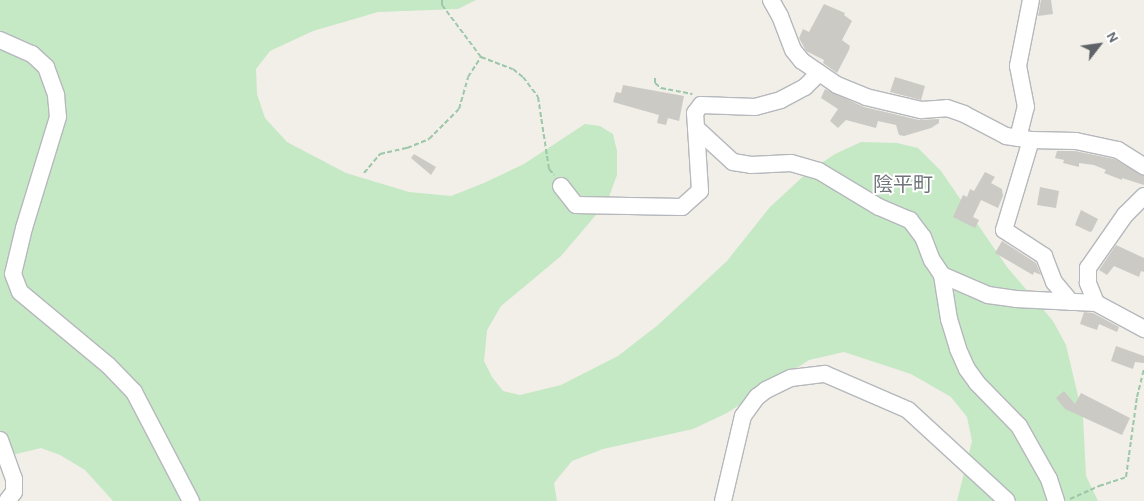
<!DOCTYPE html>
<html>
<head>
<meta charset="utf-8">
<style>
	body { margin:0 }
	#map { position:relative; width:1144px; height:501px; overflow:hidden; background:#f1efe8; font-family:Karla,"Noto Sans JP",sans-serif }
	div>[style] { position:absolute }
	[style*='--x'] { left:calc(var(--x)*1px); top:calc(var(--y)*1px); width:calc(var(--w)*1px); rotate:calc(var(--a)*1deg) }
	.green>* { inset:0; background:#c5e8c5 }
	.building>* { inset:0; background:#cccac5 }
	.path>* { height:2px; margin-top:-1px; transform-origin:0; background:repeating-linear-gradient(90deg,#9cc7a9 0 5px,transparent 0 7.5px) }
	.roads { filter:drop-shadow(1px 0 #b5b8bc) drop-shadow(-1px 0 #b5b8bc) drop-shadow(0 1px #b5b8bc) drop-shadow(0 -1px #b5b8bc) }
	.minor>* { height:16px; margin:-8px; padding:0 8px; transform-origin:8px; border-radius:8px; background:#fff }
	span { translate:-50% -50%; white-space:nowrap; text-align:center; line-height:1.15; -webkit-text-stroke:4px #fff; paint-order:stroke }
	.quarter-label { font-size:20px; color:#70757a }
	.north { position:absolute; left:1074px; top:20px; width:50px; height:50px; -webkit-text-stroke:4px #fff; paint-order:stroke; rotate:60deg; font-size:14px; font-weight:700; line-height:20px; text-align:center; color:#5f6368 }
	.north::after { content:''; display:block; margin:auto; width:18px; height:22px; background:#5f6368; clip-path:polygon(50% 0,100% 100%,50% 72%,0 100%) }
</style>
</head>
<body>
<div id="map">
	<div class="green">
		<i style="clip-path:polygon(0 0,476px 0,458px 9px,378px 12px,313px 31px,270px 51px,256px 69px,257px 94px,265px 118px,287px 142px,346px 173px,409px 192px,451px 196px,484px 183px,524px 164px,585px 124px,600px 126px,613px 134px,617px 151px,617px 175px,607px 202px,561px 256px,501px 306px,487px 330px,484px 361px,492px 377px,503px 391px,520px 395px,561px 385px,618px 356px,658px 325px,727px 261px,770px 207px,808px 172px,835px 154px,861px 142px,897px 143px,918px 148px,941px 171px,1007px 267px,1053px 321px,1066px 345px,1083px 417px,1086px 476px,1098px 501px,957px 501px,972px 441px,967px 417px,951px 397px,911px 374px,844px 352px,809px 360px,727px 413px,693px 429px,603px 449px,572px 461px,554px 483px,557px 501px,113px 501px,85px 470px,60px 455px,41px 448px,12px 455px,0 463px)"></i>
	</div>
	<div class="building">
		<i style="clip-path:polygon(1041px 0,1051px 0,1053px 14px,1038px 16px)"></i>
		<i style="clip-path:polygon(824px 4px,845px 13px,844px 15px,852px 21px,842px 40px,850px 46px,849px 50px,837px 73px,823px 63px,824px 60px,806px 51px,799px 38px,803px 29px,809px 32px)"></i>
		<i style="clip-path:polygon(895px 77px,925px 86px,921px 100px,890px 92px)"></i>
		<i style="clip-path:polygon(623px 85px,684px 96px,679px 121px,668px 118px,666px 125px,657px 123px,659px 115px,613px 102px,616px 92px,621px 93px)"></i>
		<i style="clip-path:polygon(825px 89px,864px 107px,919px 120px,939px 119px,939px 123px,931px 128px,904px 136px,899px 135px,896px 125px,878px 121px,876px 128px,846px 120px,838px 128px,830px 121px,838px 109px,821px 98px)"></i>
		<i style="clip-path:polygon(1057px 151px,1075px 151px,1114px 159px,1144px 176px,1144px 185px,1122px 178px,1122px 180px,1104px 173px,1106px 170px,1094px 165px,1079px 163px,1079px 167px,1063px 163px,1064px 160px,1055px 158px)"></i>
		<i style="clip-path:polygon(414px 154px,436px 167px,431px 175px,411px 158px)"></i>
		<i style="clip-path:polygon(985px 172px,995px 177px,991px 183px,1002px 189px,1003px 196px,998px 208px,981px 200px,973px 217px,979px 220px,975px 228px,953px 217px,963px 195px,967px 197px,970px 189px,974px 191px)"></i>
		<i style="clip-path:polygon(1040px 187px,1059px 191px,1056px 208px,1037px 205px)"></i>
		<i style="clip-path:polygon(1081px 210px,1098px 219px,1092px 231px,1090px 232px,1075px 225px)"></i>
		<i style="clip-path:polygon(1002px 241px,1036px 263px,1041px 275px,1034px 272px,1033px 275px,995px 253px)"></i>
		<i style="clip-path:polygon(1116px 245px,1144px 258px,1144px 272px,1141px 271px,1139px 277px,1114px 266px,1107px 275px,1099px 270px)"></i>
		<i style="clip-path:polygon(1084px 312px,1093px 313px,1119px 327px,1117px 332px,1099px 324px,1097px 330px,1080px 324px)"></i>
		<i style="clip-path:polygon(1116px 346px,1144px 356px,1144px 363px,1135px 362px,1133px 369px,1111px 361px)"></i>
		<i style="clip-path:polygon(1064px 391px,1075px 404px,1081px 393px,1130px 418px,1122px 435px,1065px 409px,1056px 398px)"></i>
	</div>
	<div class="path">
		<i style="--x:442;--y:0;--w:5;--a:90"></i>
		<i style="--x:442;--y:5;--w:65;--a:53.1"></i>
		<i style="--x:481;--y:57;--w:34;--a:21"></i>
		<i style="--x:513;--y:69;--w:13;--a:39"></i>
		<i style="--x:523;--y:77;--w:25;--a:53"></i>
		<i style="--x:538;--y:97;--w:73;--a:81.3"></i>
		<i style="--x:549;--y:169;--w:8;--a:50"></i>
		<i style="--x:655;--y:78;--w:5;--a:90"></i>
		<i style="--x:655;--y:83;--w:8;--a:40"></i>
		<i style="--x:661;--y:88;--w:32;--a:11"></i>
		<i style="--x:364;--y:173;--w:25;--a:-50"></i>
		<i style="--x:380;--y:154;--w:28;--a:-13"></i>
		<i style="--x:407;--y:148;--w:24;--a:-22"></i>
		<i style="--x:429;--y:139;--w:42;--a:-45"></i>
		<i style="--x:459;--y:109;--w:33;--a:-74"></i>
		<i style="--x:468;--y:77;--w:24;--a:-57"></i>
		<i style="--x:1070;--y:499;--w:32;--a:-24"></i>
		<i style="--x:1099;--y:486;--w:28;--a:-18"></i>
		<i style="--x:1126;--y:477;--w:81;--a:-82.2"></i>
		<i style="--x:1137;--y:397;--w:29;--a:-76"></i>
	</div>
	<div class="roads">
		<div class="minor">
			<i style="--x:771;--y:0;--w:18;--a:61"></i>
			<i style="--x:780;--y:16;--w:36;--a:69"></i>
			<i style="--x:793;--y:50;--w:14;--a:51"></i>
			<i style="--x:802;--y:61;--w:42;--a:34.4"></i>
			<i style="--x:837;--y:85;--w:31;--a:22"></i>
			<i style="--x:866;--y:97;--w:57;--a:13.3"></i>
			<i style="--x:921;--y:110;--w:26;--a:-4"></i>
			<i style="--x:947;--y:108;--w:18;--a:19"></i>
			<i style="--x:964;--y:114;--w:47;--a:27.6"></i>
			<i style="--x:1006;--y:136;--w:25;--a:9"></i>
			<i style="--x:1031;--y:140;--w:45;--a:1.3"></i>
			<i style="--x:1076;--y:141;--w:43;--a:12.1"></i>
			<i style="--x:1118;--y:150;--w:31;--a:32"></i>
			<i style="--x:0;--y:40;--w:35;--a:24"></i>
			<i style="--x:32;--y:54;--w:19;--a:43"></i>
			<i style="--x:46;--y:67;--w:30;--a:70"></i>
			<i style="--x:56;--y:95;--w:22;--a:85"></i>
			<i style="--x:58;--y:117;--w:116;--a:107"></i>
			<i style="--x:24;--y:228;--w:47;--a:103.4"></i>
			<i style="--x:13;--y:274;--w:19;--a:69"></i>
			<i style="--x:20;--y:292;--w:114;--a:39.7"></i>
			<i style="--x:108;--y:365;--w:37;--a:46"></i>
			<i style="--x:134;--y:392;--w:123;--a:62.4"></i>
			<i style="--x:819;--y:73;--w:20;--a:135"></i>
			<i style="--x:805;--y:87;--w:27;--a:152"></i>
			<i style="--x:781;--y:100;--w:27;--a:165"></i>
			<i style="--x:755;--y:107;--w:54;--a:-177.9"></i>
			<i style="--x:701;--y:105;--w:10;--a:127"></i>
			<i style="--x:695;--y:113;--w:15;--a:86"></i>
			<i style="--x:696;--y:128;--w:50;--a:42.6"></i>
			<i style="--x:733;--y:162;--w:18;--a:9"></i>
			<i style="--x:751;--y:165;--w:40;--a:-2.9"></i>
			<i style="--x:791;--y:163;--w:29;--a:16"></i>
			<i style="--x:819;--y:171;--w:70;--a:31"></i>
			<i style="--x:879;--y:207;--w:34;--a:23"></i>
			<i style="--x:910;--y:220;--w:21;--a:53"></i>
			<i style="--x:923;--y:237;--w:25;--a:69"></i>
			<i style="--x:932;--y:260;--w:18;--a:56"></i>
			<i style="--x:942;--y:275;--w:45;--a:81"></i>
			<i style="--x:949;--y:319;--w:31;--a:73"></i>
			<i style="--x:958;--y:349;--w:22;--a:66"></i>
			<i style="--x:967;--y:369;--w:17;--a:54"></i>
			<i style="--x:977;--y:383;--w:60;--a:45.7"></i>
			<i style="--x:1019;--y:426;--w:61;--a:60.5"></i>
			<i style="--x:1049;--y:479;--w:23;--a:72"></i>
			<i style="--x:1018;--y:138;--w:32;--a:-76"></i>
			<i style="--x:1026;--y:107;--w:42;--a:-101"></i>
			<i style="--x:1018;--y:66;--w:67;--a:-78.9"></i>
			<i style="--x:1031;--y:140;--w:94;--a:106.7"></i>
			<i style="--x:1004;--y:230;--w:48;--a:33"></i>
			<i style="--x:1044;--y:256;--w:28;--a:69"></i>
			<i style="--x:1054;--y:282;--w:26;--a:50"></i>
			<i style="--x:561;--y:186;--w:24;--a:52"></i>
			<i style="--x:576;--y:205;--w:106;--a:1.1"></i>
			<i style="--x:682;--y:207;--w:24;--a:-42"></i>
			<i style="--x:700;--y:191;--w:63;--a:-93.6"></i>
			<i style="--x:942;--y:275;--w:50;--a:23.5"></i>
			<i style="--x:988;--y:295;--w:28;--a:8"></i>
			<i style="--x:1016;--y:299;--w:80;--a:2.9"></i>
			<i style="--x:1096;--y:303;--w:55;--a:28.4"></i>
			<i style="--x:1096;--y:303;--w:22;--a:-112"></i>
			<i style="--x:1088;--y:283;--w:15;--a:-90"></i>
			<i style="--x:1088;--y:268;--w:65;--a:-55.1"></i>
			<i style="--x:1125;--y:215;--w:27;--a:-45"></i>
			<i style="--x:0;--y:440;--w:41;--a:70.3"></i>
			<i style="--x:14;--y:479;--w:13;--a:90"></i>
			<i style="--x:14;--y:492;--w:11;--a:128"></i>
			<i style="--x:723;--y:501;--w:87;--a:-76.8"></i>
			<i style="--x:743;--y:416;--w:24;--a:-54"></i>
			<i style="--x:757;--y:397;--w:11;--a:-38"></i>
			<i style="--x:766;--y:390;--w:28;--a:-26"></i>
			<i style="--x:791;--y:378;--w:34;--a:-7"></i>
			<i style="--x:825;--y:374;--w:90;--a:23.4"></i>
			<i style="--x:908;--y:410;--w:134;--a:42.6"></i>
		</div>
	</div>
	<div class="quarter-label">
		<span style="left:903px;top:184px">陰平町</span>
	</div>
	<div class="north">N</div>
</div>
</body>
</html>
